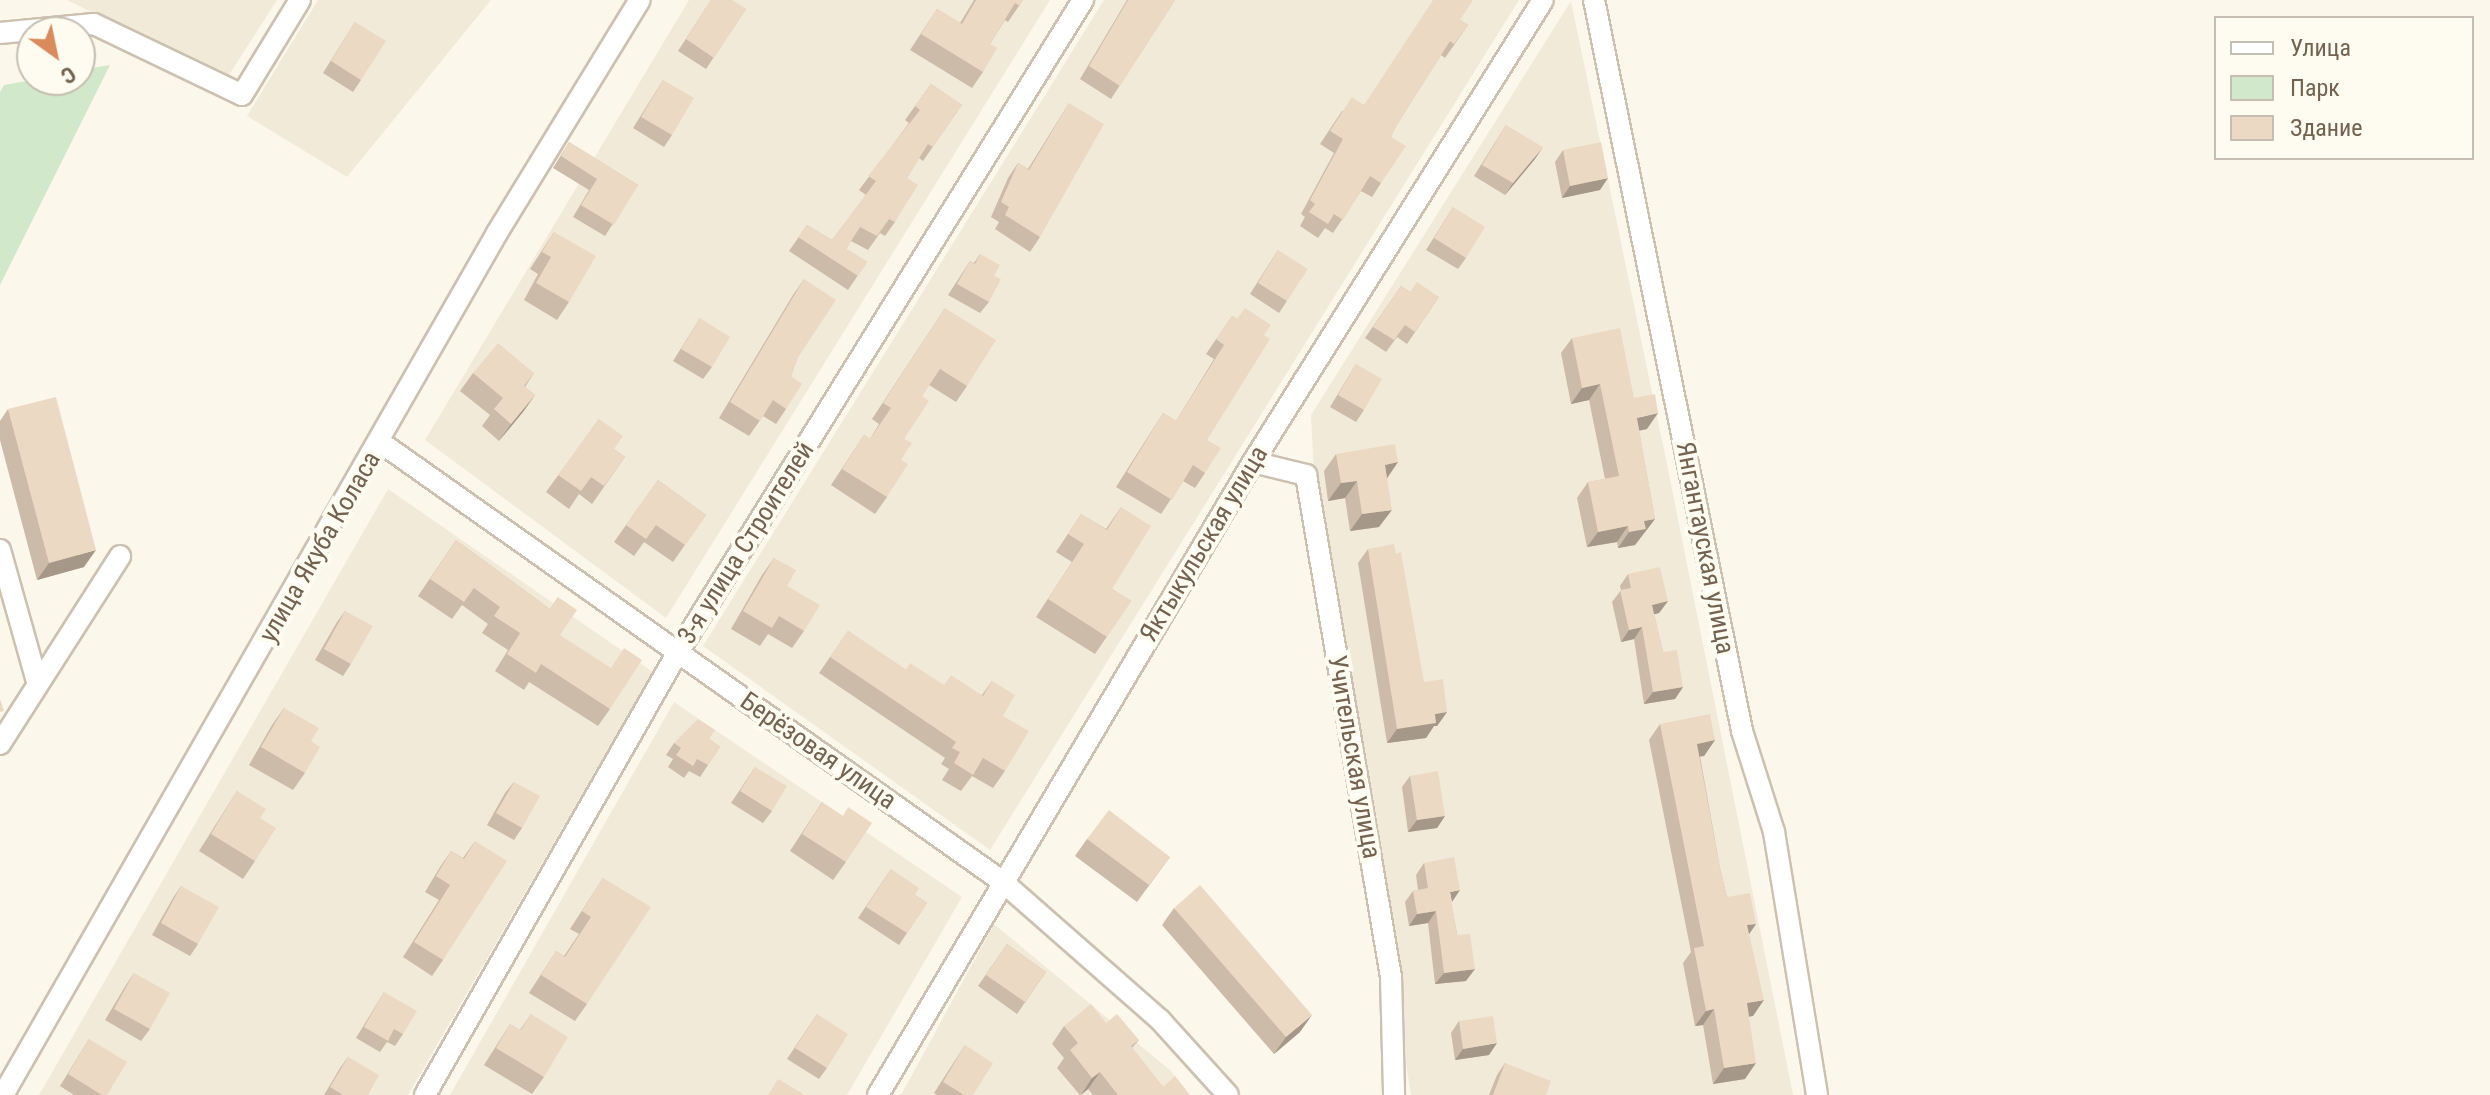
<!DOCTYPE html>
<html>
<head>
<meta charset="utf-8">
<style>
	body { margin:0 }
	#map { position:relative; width:2490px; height:1095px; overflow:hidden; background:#fbf7eb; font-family:"Roboto Condensed",sans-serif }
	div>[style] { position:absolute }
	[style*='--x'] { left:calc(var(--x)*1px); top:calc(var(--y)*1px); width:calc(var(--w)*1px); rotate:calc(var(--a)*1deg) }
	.residential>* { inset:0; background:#f2ead9 }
	.green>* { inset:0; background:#d1e8ca }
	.roads { filter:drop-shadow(2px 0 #ccc1b1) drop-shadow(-2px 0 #ccc1b1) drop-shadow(0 2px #ccc1b1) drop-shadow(0 -2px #ccc1b1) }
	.minor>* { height:20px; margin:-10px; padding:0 10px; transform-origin:10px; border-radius:10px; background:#fff }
	.wall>* { inset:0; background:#cbbba8 }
	.shaded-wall>* { inset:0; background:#a59888 }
	.building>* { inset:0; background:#ecd9c3 }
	span { translate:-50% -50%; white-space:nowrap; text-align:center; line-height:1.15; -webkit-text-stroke:8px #fefbf1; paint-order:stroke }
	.street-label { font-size:26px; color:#746250 }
	.legend { position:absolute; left:2214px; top:16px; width:260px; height:144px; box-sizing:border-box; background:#fefbf1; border:2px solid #c7beb1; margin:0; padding:10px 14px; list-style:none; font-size:24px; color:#746250 }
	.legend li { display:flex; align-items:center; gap:16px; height:40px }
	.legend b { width:40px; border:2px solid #c7beb1 }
	.north { position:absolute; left:16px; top:16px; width:80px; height:80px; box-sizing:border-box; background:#fefbf1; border:2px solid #c7beb1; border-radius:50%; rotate:147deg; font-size:22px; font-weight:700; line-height:32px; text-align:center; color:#746250 }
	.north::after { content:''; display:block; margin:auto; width:28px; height:36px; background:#d98b5c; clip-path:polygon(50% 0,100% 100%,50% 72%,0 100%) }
</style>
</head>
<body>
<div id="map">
	<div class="residential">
		<i style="clip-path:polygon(67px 0,277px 0,227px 78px)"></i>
		<i style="clip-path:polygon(318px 0,491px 0,347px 177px,247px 116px)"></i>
		<i style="clip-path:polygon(689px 0,1050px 0,666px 618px,425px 440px)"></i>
		<i style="clip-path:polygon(1104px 0,1519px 0,990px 850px,703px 646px)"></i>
		<i style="clip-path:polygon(1571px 1px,1670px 479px,1793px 1095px,1411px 1095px,1314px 476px,1311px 415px)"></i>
		<i style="clip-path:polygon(388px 489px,653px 672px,408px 1095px,39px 1095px)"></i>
		<i style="clip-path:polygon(674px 702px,962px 897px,847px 1095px,450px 1095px)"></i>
		<i style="clip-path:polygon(994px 924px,1171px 1071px,1189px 1095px,901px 1095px)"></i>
	</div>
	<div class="green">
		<i style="clip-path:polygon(110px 65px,0 285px,0 92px,4px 85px,32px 80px,80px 80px,80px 70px)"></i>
	</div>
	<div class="roads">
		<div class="minor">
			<i style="--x:1594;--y:0;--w:746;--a:78.55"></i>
			<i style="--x:1742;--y:731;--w:106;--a:72.4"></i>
			<i style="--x:1774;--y:832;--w:266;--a:80.7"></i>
			<i style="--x:0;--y:33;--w:94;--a:-5.5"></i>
			<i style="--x:94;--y:24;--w:164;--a:25.6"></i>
			<i style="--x:242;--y:95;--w:111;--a:-58.6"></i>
			<i style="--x:380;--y:442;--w:763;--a:35.23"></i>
			<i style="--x:1003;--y:882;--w:209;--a:41.3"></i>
			<i style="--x:1160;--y:1020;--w:101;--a:47.8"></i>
			<i style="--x:1253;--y:462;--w:55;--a:13.8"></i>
			<i style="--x:1306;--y:475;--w:509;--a:80.39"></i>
			<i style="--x:1391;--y:977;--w:118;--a:88.5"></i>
			<i style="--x:0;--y:550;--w:137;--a:74.3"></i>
			<i style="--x:0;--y:744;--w:223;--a:-57.4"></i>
			<i style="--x:3;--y:1095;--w:994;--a:-60.18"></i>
			<i style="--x:497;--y:233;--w:273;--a:-58.5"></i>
			<i style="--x:425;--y:1095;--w:510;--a:-60.27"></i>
			<i style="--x:678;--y:652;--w:768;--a:-58.15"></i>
			<i style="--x:878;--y:1095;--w:736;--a:-59.36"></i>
			<i style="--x:1253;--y:462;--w:545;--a:-57.88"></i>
		</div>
	</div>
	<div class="wall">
		<i style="clip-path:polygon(711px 0,746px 9px,706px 69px,678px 51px)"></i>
		<i style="clip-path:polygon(974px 0,1023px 0,1008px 22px,1005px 20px,990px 44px,983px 72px,972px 88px,910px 50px,937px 9px,960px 23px)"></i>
		<i style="clip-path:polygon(1127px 0,1175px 0,1111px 99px,1080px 79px)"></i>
		<i style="clip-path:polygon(1460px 20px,1468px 25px,1445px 58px,1441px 55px,1396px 126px,1391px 137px,1381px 183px,1372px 197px,1361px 191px,1333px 233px,1325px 228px,1318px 238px,1300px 226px,1305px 217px,1301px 214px,1334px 153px,1320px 144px,1342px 111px,1364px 105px)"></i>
		<i style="clip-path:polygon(355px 22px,361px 80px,353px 92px,323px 73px)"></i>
		<i style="clip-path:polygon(663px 80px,672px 135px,664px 147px,633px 128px)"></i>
		<i style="clip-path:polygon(931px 84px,962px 105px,923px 161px,919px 158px,907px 178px,895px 222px,885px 236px,880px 233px,868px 250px,851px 241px,846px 249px,867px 262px,848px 290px,789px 251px,807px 225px,832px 240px,866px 195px,859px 190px,909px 123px,905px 120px)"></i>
		<i style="clip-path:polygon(1069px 103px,1040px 237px,1030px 252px,995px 229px,999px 222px,991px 217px,1008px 178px,1018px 163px,1028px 169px)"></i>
		<i style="clip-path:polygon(1506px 125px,1535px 159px,1505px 195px,1474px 176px)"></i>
		<i style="clip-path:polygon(569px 142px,638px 185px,605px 236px,573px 217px,589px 190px,553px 168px)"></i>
		<i style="clip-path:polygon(1563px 150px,1600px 190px,1562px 198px,1555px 162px)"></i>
		<i style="clip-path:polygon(1453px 207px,1466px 258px,1458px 269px,1426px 250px)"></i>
		<i style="clip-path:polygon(554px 232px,569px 302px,557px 320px,524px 300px,538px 274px,530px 269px)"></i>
		<i style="clip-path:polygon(1278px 250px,1287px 301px,1279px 313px,1250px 294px)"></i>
		<i style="clip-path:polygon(980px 254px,994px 276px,989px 302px,980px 313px,948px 295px,970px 261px,974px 263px)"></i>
		<i style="clip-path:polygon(804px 279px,797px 359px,791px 376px,786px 409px,776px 424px,763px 416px,749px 436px,719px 418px,793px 295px)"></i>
		<i style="clip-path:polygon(1401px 286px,1410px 292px,1439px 297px,1407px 344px,1397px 337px,1386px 352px,1365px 338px)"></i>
		<i style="clip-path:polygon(945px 308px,967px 386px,956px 402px,929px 385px,922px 396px,904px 439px,901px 460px,887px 497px,875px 514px,831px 485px,864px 435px,870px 439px,879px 424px,872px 419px)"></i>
		<i style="clip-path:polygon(1232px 316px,1264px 335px,1207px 440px,1205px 473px,1195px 488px,1183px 481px,1161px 514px,1116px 487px,1163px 413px,1176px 421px,1214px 359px,1206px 354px)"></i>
		<i style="clip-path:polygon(700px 318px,712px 367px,703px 379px,673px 361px)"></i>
		<i style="clip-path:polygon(1572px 338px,1634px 398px,1647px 429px,1639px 431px,1655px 519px,1635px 545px,1618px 548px,1617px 542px,1587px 547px,1577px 498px,1588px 482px,1605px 479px,1589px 400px,1571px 404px,1561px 353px)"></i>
		<i style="clip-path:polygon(1356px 364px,1364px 410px,1356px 422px,1330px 407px)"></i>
		<i style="clip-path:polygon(473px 373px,534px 373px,525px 387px,535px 395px,523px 412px,499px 441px,482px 426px,490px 415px,460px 391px)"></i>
		<i style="clip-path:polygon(8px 409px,84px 567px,37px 580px,0 440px,0 421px)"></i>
		<i style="clip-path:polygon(599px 419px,614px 449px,625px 457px,592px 504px,579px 494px,569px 509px,546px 492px)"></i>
		<i style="clip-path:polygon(1336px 454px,1398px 462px,1387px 479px,1379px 527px,1350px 531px,1345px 498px,1328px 501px,1324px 471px)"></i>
		<i style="clip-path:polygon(658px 480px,706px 515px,673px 562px,644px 542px,634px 556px,614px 542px)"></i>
		<i style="clip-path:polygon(1121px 507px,1112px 589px,1131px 601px,1095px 654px,1036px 617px,1072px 562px,1056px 552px,1081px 514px,1106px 529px)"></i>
		<i style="clip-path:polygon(456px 540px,550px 609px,558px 597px,560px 635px,610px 709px,598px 726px,529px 682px,524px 690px,495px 671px,508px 650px,482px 633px,488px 624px,462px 605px,452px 619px,418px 596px)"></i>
		<i style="clip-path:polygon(1368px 549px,1424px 682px,1447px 712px,1437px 726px,1434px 726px,1426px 738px,1387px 743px,1358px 563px)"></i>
		<i style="clip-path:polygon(774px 558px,804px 631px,792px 648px,768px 634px,760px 646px,731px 629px,762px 575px)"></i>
		<i style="clip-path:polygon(1628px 574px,1668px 601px,1659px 613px,1654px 614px,1663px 652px,1683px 687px,1675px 699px,1644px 704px,1634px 639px,1621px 642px,1612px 602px,1621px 590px,1620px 586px)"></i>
		<i style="clip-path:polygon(345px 611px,351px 664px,343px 676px,315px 660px,337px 622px)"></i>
		<i style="clip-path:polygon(848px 631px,906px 670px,944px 685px,982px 695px,992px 681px,1003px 716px,1005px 771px,993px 788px,972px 776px,961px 791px,942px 780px,949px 769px,941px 764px,945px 758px,819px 673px)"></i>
		<i style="clip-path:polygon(284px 708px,311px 741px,305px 773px,293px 790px,249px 765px,272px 725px)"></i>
		<i style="clip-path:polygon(1660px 724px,1715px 740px,1704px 756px,1700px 756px,1720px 868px,1727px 897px,1756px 924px,1749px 934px,1753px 1016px,1749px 1016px,1745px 1079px,1713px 1084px,1703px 1025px,1695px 1026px,1683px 963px,1691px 952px,1649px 740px)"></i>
		<i style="clip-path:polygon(709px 739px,720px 747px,700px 777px,689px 771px,684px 778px,668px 767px,673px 759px,666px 755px,674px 743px)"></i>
		<i style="clip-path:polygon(755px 767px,772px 811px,763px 823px,731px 803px)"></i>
		<i style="clip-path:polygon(1410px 776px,1445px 816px,1437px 828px,1408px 832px,1402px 787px)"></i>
		<i style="clip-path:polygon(514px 782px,522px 828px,514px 840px,487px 825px,505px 793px)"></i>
		<i style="clip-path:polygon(237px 791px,260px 818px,255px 861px,243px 879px,199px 851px)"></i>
		<i style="clip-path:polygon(822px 802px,846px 862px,833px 880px,790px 851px)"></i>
		<i style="clip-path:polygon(1087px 839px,1170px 857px,1137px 902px,1075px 856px)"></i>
		<i style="clip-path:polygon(475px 841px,443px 960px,432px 976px,403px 957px,439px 900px,425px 892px,440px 867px,451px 851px,463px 858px)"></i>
		<i style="clip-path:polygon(1424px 863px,1451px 902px,1466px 981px,1435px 984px,1428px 923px,1409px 926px,1405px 902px,1413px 891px,1418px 890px,1416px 875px)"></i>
		<i style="clip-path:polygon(891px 869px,915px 895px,927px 903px,899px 945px,858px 918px)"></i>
		<i style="clip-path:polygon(603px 878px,587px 1004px,575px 1021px,529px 993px,556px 951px,564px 956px,579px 934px,570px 929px)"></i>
		<i style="clip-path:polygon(181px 886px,198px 944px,190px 956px,152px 935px,173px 898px)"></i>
		<i style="clip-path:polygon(1174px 908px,1300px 1032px,1274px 1054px,1162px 925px)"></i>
		<i style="clip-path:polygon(1007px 944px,1046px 972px,1017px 1014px,978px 986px)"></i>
		<i style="clip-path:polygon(134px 973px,150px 1029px,141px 1041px,105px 1020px,126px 985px)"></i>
		<i style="clip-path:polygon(384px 992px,403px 1034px,395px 1046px,387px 1042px,380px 1052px,356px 1038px)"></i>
		<i style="clip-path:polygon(531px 1014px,544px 1077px,532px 1094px,484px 1065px,510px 1024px,520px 1030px)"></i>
		<i style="clip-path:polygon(817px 1014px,827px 1068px,819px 1079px,787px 1059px)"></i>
		<i style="clip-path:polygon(1459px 1021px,1489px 1055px,1455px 1060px,1451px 1033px)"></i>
		<i style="clip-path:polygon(1106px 1023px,1139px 1040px,1132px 1048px,1163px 1087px,1190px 1095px,1093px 1095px,1088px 1089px,1080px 1095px,1057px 1068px,1064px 1058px,1052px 1044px,1064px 1026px)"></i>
		<i style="clip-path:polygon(89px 1039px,107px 1095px,74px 1095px,60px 1086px)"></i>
		<i style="clip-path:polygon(965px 1045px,973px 1095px,937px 1095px,934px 1093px)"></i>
		<i style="clip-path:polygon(348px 1057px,368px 1095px,324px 1095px,340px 1068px)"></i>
		<i style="clip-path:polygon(1505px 1063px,1546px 1095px,1489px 1095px,1497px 1075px)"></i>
	</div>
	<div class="shaded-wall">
		<i style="clip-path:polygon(1543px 147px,1535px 159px,1505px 195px,1513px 183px)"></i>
		<i style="clip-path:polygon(1608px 178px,1600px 190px,1562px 198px,1570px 186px)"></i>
		<i style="clip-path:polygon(1600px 384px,1589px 400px,1571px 404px,1582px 388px)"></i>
		<i style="clip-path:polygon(535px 395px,523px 412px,499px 441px,511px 424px)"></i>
		<i style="clip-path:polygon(1658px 413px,1647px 429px,1626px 433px,1637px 418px)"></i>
		<i style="clip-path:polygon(1398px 462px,1386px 479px,1385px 465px)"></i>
		<i style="clip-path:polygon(1357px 481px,1345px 498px,1328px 501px,1341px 483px)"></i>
		<i style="clip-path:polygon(1392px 510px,1379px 527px,1350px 531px,1362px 514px)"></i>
		<i style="clip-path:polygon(1655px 519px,1635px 545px,1618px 548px,1629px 532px,1644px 521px)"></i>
		<i style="clip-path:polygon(1628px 526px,1617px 542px,1587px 547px,1598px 532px)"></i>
		<i style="clip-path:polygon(96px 550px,84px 567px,37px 580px,49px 563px)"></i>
		<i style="clip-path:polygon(1668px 601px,1659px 613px,1644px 617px,1652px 605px)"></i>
		<i style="clip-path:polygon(1642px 627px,1634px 639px,1621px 642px,1629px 630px)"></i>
		<i style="clip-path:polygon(1683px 687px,1675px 699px,1644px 704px,1653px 692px)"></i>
		<i style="clip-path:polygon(1447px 712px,1437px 726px,1434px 726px,1426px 738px,1387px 743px,1397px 729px,1435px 714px)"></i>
		<i style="clip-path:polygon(1715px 740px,1704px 756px,1686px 759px,1697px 744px)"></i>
		<i style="clip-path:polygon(1445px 816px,1437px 828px,1408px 832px,1417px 820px)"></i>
		<i style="clip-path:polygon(1460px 890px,1452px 902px,1450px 892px)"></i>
		<i style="clip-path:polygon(1436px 911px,1428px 923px,1409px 926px,1417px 914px)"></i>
		<i style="clip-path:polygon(1756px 924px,1745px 940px,1747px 925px)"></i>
		<i style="clip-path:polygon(1475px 969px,1466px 981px,1435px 984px,1444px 973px)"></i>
		<i style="clip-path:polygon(1764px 1000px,1753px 1016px,1736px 1019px,1747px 1003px)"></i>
		<i style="clip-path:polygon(1714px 1009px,1703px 1025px,1695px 1026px,1706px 1011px)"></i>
		<i style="clip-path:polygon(1312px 1015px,1300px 1032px,1274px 1054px,1286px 1037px)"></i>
		<i style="clip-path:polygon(1497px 1043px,1489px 1055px,1455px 1060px,1463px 1049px)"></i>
		<i style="clip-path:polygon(1756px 1063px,1745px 1079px,1713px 1084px,1724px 1068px)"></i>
		<i style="clip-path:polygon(1100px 1072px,1088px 1089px,1081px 1095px,1092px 1078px)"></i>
	</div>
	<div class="building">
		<i style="clip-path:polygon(711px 0,732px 0,746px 9px,714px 58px,686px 39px)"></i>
		<i style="clip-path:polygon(976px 0,1023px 0,1020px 6px,1015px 3px,990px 44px,997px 48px,983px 72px,921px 34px,937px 9px,962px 24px)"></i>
		<i style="clip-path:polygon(1128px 0,1175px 0,1120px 86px,1089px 66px)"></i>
		<i style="clip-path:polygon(1433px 0,1473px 0,1460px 20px,1468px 25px,1454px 44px,1450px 41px,1396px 126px,1391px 137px,1406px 146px,1381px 183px,1370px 176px,1343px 220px,1334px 214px,1328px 224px,1309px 212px,1315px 204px,1310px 200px,1343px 139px,1330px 131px,1352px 97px,1364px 105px)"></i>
		<i style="clip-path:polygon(355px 22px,386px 41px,361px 80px,331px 61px)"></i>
		<i style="clip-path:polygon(663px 80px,694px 98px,672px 135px,641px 117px)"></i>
		<i style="clip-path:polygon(931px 84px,962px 105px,933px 147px,928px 144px,907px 178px,918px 185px,895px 222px,889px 219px,877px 236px,860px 227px,846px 249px,867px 262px,858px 276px,798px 237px,807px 225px,832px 240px,876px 181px,868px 176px,920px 110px,915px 106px)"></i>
		<i style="clip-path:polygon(1069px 103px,1104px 124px,1040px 237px,1005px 215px,1009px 207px,1001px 202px,1018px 163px,1029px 170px)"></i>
		<i style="clip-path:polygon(1506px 125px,1543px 147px,1513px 183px,1482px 165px)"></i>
		<i style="clip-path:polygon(569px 142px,638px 185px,614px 225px,581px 205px,597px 179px,561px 156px)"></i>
		<i style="clip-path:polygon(1601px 142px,1608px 178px,1570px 186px,1563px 150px)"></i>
		<i style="clip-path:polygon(1453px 207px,1485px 227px,1466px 258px,1434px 238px)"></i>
		<i style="clip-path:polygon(554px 232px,596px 256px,569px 302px,536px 283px,551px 257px,542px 252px)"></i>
		<i style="clip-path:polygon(1278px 250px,1308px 269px,1287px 301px,1258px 283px)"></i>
		<i style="clip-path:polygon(980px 254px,1000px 265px,994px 276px,1001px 279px,989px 302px,957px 284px,970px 261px,975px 264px)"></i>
		<i style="clip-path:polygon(804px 279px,836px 300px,797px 359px,791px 376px,802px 384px,786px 409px,773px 400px,760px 421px,730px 402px)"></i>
		<i style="clip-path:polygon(1417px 282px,1439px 297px,1415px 332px,1405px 325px,1394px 340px,1373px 327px,1401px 286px,1410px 292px)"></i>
		<i style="clip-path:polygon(945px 308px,996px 340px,967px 386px,940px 369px,922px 396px,929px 401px,904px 439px,912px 443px,901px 460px,908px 464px,887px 497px,842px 469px,864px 435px,870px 439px,891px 408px,883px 403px)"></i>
		<i style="clip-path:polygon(1245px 308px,1271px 325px,1264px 335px,1270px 339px,1207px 440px,1221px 448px,1205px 473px,1193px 465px,1172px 500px,1127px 472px,1163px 413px,1176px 421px,1224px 345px,1216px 339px,1232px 316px,1237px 319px)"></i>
		<i style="clip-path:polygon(700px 318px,730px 337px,712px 367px,681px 349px)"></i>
		<i style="clip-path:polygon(1620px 328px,1634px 398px,1655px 394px,1658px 413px,1637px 418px,1655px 519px,1644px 521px,1646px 529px,1629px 532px,1628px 526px,1598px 532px,1588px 482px,1619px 476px,1600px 384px,1582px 388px,1572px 338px)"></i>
		<i style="clip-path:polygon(498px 343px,534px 373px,524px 386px,535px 395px,511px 424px,494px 409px,503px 398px,473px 373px)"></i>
		<i style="clip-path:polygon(1356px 364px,1382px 379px,1364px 410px,1338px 395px)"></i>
		<i style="clip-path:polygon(56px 397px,96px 550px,49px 563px,8px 409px)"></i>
		<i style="clip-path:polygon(599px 419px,623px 436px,614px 449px,625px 457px,604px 486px,591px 477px,581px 491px,558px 475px)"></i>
		<i style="clip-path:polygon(1395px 444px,1398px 462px,1385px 465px,1392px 510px,1362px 514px,1357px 481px,1341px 483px,1336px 454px)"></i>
		<i style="clip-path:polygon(658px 480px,706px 515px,685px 545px,656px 525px,646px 539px,626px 525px)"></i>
		<i style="clip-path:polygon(1121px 507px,1151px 526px,1112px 589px,1131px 601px,1107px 637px,1048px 599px,1084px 544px,1068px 534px,1081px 514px,1107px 530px)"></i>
		<i style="clip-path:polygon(456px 540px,550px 609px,558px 597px,577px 610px,560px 635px,611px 668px,624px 648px,642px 660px,610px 709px,541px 664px,536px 673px,507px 654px,520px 633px,494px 616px,500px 607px,474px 588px,464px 602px,430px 579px)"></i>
		<i style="clip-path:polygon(1394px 544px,1396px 554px,1401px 552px,1424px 682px,1443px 679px,1447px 712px,1435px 714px,1436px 723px,1397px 729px,1368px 549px)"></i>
		<i style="clip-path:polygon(774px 558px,796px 570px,787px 586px,820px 605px,804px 631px,779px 616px,772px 628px,743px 611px)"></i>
		<i style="clip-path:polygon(1660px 567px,1668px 601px,1652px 605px,1663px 652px,1677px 650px,1683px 687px,1653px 692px,1642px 627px,1629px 630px,1620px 590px,1631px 588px,1628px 574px)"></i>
		<i style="clip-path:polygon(345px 611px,373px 626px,351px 664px,324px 649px)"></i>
		<i style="clip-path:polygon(848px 631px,906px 670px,910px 663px,944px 685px,951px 675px,983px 696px,992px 681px,1015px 695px,1003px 716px,1029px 731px,1005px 771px,983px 758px,973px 775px,954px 763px,960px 752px,952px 748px,956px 742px,830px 657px)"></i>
		<i style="clip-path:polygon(0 699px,4px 711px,0 712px)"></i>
		<i style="clip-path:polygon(284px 708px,319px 728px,311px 741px,320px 747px,305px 773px,261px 747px)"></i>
		<i style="clip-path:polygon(1710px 714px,1715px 740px,1697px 744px,1720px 868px,1727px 897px,1750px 893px,1756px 924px,1747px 925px,1764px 1000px,1747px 1003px,1756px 1063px,1724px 1068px,1714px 1009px,1706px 1011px,1694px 948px,1704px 946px,1660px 724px)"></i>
		<i style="clip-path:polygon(698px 719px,715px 730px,709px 739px,720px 747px,708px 765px,697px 759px,693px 766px,676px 755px,681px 748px,674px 743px)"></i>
		<i style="clip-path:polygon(755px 767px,787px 786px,772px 811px,740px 791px)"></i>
		<i style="clip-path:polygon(1438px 771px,1445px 816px,1417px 820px,1410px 776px)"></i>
		<i style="clip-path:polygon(514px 782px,540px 796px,522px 828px,496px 813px)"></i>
		<i style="clip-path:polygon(237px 791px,266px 809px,260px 818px,276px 828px,255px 861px,211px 834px)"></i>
		<i style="clip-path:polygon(822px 802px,843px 816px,848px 807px,872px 823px,846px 862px,802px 834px)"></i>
		<i style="clip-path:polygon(1109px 810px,1170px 857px,1149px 885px,1087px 839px)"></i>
		<i style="clip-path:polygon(475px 841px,507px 861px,443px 960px,414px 942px,450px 885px,436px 876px,451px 851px,464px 859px)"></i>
		<i style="clip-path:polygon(1454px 857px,1460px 890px,1450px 892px,1457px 935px,1470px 934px,1475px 969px,1444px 973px,1436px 911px,1417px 914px,1413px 891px,1428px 888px,1424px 863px)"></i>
		<i style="clip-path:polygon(891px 869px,919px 888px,915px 895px,927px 903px,907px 933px,866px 907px)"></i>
		<i style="clip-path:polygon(603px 878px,651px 907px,587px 1004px,541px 975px,556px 951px,565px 957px,591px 917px,582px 911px)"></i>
		<i style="clip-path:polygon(1200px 885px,1312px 1015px,1286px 1037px,1174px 908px)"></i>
		<i style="clip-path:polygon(181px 886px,219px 907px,198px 944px,161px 923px)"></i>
		<i style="clip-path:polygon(1007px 944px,1046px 972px,1025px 1002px,986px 975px)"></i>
		<i style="clip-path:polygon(134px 973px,170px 993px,150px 1029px,114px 1009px)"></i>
		<i style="clip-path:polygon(384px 992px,417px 1011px,403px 1034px,394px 1029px,388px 1041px,364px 1027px)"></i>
		<i style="clip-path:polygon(1091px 1004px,1106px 1023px,1117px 1014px,1139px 1040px,1131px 1046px,1163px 1087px,1175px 1076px,1190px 1095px,1118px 1095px,1100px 1072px,1092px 1078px,1070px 1050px,1078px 1043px,1064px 1026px)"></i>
		<i style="clip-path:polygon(531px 1014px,568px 1037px,544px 1077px,496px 1048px,510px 1024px,521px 1030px)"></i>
		<i style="clip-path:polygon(817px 1014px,848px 1034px,827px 1068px,795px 1048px)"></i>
		<i style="clip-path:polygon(1493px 1016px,1497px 1043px,1463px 1049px,1459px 1021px)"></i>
		<i style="clip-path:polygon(89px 1039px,127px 1062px,107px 1095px,102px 1095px,68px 1074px)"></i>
		<i style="clip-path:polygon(965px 1045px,993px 1063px,973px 1095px,964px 1095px,943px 1082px)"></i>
		<i style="clip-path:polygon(348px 1057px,379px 1075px,368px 1095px,343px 1095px,330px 1087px)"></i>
		<i style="clip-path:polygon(1505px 1063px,1551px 1081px,1546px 1095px,1493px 1095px)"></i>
		<i style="clip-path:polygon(778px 1079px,805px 1095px,768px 1095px)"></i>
	</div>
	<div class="street-label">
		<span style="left:746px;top:543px;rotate:-58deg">3-я улица Строителей</span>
		<span style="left:1204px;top:544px;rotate:-59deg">Яктыкульская улица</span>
		<span style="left:320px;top:547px;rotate:-60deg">улица Якуба Коласа</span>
		<span style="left:1705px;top:548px;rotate:79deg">Янгантауская улица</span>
		<span style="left:818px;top:751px;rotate:35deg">Берёзовая улица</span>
		<span style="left:1354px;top:757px;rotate:80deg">Учительская улица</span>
	</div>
	<ul class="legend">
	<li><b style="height:10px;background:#fff"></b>Улица</li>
	<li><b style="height:22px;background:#d1e8ca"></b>Парк</li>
	<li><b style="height:22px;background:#ecd9c3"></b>Здание</li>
	</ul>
	<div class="north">С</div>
</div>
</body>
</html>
